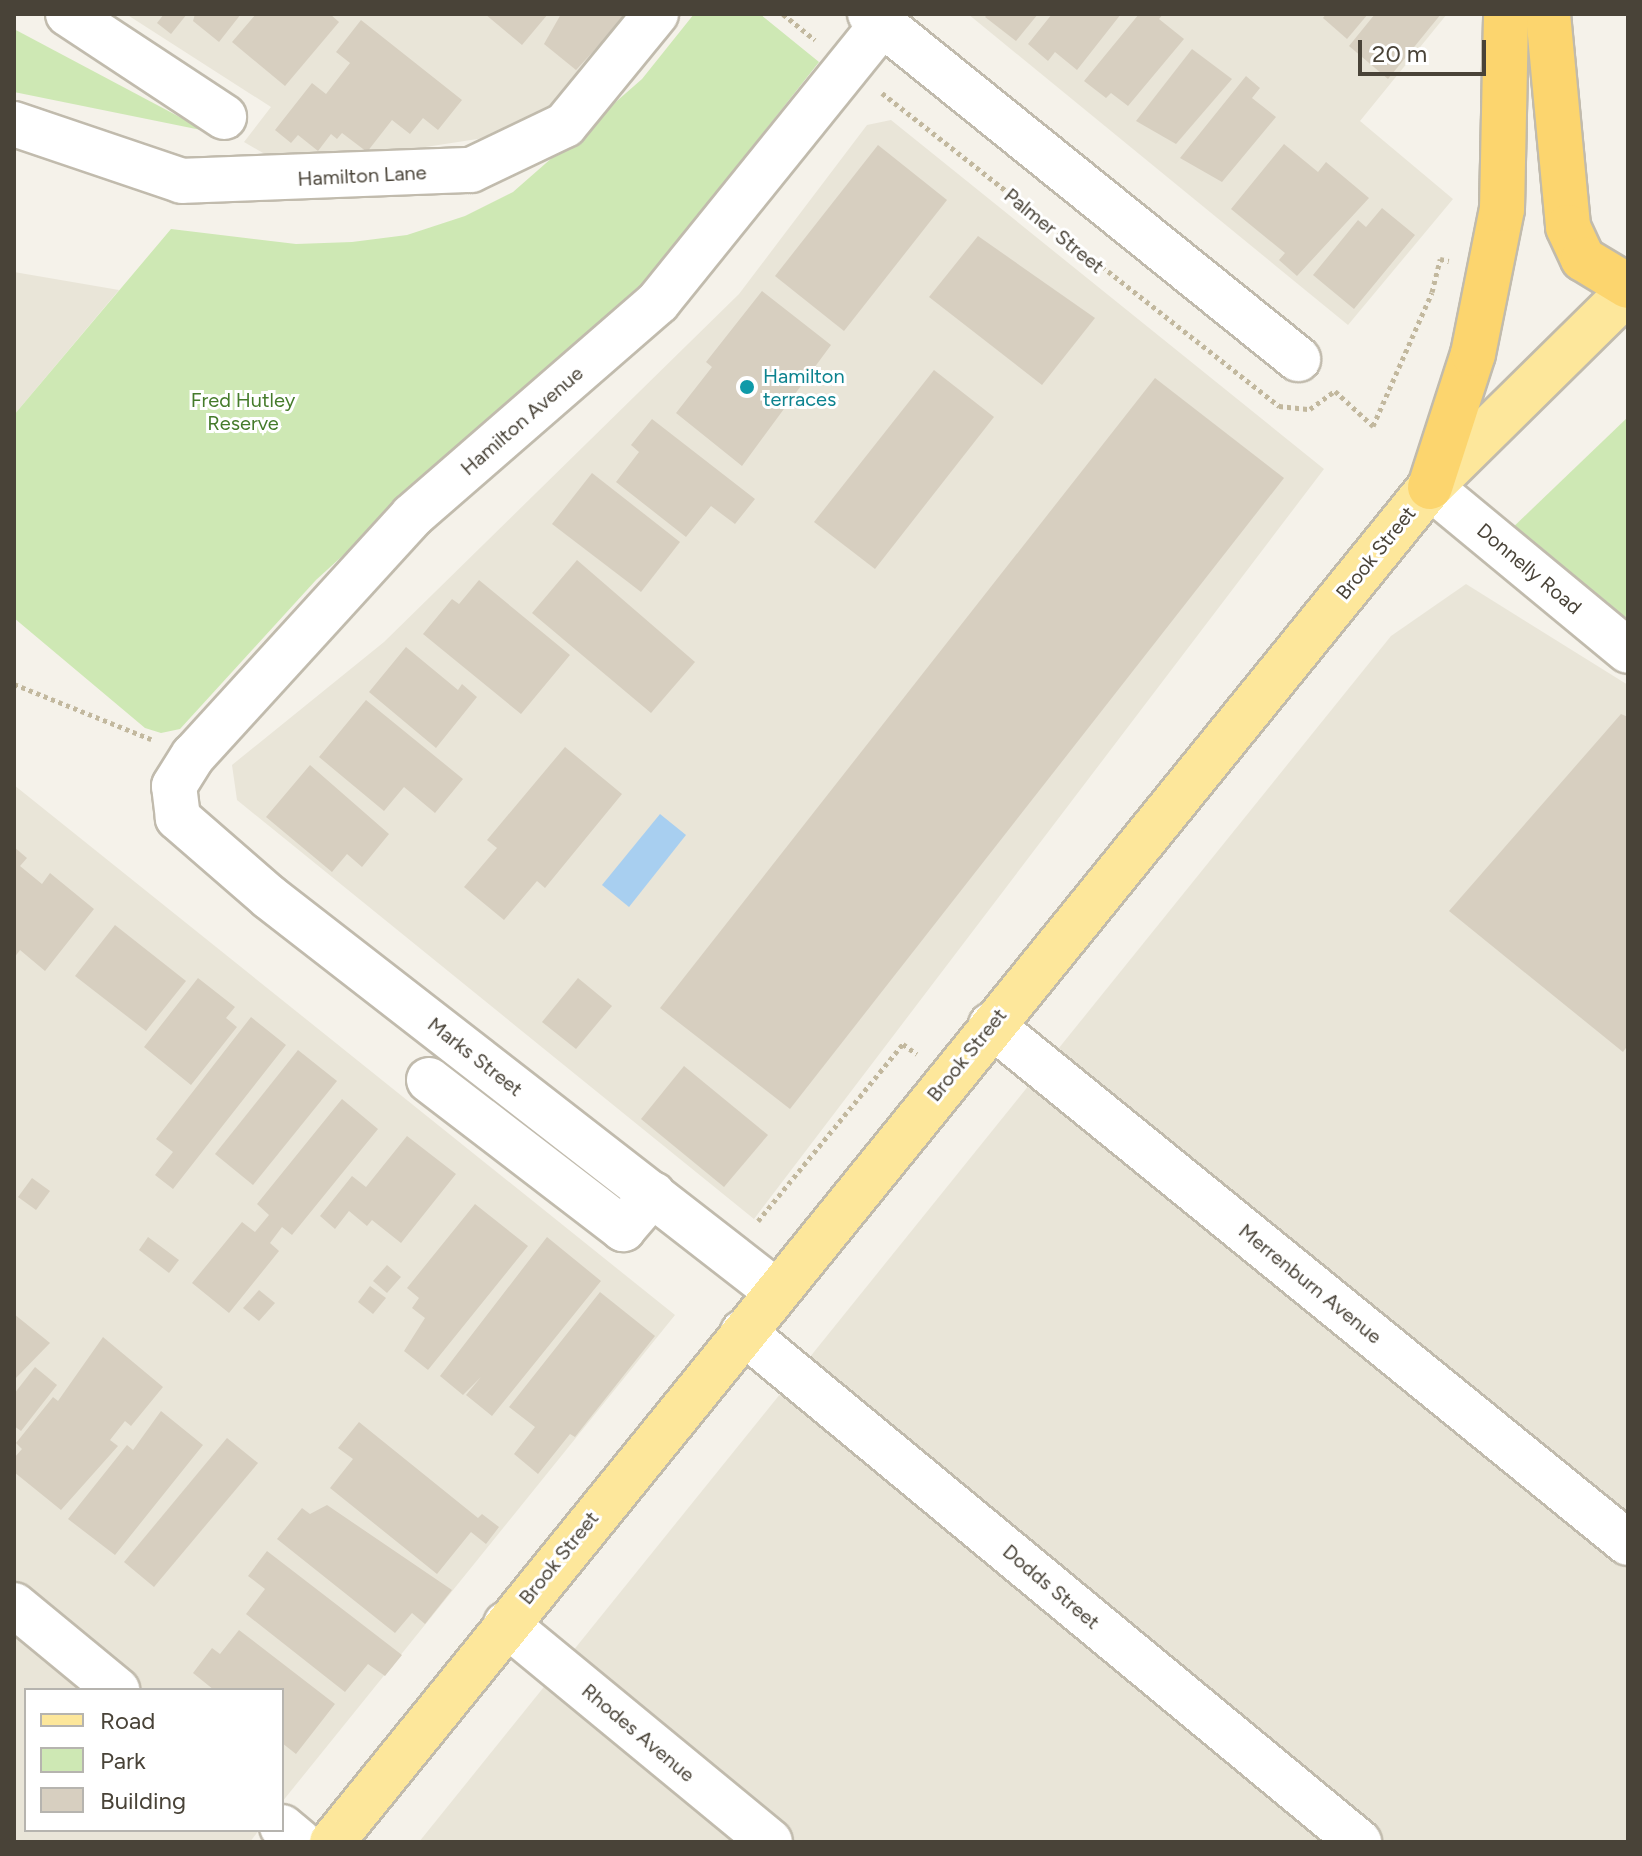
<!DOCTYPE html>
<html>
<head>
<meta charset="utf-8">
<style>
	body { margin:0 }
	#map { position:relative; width:1642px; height:1856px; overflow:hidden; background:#f5f2ea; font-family:Figtree,sans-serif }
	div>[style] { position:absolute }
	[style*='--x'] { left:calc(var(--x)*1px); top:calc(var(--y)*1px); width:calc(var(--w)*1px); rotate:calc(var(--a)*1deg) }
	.residential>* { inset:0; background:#e9e5d8 }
	.green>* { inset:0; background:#cee8b4 }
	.water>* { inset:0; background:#a8cff0 }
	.building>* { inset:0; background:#d7cfc0 }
	.path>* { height:5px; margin-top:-2.5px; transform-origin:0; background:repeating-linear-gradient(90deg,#c2b89e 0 4px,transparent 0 8px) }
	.roads { filter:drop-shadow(2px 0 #c1bbad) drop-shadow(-2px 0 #c1bbad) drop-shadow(0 2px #c1bbad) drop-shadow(0 -2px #c1bbad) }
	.minor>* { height:44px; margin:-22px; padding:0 22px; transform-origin:22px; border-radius:22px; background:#fff }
	.major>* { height:44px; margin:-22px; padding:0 22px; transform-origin:22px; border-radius:22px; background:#fde79b }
	.highway>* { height:44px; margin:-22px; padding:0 22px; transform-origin:22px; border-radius:22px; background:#fcd56e }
	.dots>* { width:22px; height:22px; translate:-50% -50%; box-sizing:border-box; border:4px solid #fff; border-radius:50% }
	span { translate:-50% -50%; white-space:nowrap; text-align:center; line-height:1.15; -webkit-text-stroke:6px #fff; paint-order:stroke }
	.street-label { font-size:20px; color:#494338 }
	.culture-label { font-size:20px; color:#0d838f }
	.left { translate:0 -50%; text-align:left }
	.park-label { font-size:20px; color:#457b2b }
	.frame { position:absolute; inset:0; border:16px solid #494338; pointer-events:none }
	.legend { position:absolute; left:24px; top:1688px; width:260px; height:144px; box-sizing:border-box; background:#fff; border:2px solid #b6b4af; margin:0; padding:10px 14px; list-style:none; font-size:24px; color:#494338 }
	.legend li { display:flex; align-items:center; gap:16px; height:40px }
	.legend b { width:40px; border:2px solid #b6b4af }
	.scale { position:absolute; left:1358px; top:40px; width:128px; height:36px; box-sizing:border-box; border:4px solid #494338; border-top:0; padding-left:10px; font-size:24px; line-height:28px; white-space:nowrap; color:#494338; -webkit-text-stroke:6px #fff; paint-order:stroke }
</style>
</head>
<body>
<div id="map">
	<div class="residential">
		<i style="clip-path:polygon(126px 14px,631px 14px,530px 131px,289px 168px,244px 142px,271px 107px)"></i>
		<i style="clip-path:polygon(968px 14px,1447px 14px,1360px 121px,1453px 199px,1348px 325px)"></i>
		<i style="clip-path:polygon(891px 120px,1324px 469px,754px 1219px,237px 800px,232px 765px,384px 642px,739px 294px,867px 125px)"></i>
		<i style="clip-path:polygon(14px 272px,119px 290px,14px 415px)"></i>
		<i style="clip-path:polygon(1466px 584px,1628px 685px,1628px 1842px,419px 1842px,1391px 636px)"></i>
		<i style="clip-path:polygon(14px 785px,675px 1315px,282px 1802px,282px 1690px,26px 1690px,26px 1830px,259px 1830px,250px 1842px,14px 1842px)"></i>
	</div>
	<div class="green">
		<i style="clip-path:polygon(694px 14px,760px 14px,819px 62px,650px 276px,316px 580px,180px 729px,161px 733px,145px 728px,14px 618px,14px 415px,171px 229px,296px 244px,352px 242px,407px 235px,465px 216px,513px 192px,642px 79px)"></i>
		<i style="clip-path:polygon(14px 29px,206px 131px,14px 92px)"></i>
		<i style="clip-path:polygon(1628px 417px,1628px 633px,1507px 533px)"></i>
	</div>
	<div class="water">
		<i style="clip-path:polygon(660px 814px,686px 835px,629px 907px,602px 885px)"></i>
	</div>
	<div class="building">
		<i style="clip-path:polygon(164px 14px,187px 14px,171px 34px,157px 23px)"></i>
		<i style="clip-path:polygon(195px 14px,241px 14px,219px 42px,193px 21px)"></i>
		<i style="clip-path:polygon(256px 14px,330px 14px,339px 22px,285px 86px,232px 42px)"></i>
		<i style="clip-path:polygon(485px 14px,548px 14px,522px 45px)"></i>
		<i style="clip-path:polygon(561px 14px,628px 14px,576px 70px,544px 44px)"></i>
		<i style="clip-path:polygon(988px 14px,1038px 14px,1016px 41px,985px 17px)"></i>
		<i style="clip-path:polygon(1052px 14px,1121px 14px,1077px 70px,1055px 52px,1048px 61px,1028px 44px)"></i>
		<i style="clip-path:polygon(1139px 14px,1163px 14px,1159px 19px,1184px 39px,1128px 106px,1111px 93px,1106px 98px,1084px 81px)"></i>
		<i style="clip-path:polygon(1326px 14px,1368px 14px,1347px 39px,1323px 18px)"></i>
		<i style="clip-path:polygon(1375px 14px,1441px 14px,1388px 79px,1349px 46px)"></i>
		<i style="clip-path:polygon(361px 20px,462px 100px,438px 130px,423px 118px,410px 134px,392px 120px,367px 152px,342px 133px,337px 139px,331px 134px,318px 151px,298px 135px,291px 143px,275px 130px,312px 83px,326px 94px,350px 63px,336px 52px)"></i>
		<i style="clip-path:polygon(1192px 49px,1232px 79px,1176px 144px,1136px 121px)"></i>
		<i style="clip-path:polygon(1246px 76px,1260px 88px,1252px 98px,1276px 117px,1222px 182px,1180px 158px)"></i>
		<i style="clip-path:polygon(1284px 144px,1318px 172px,1326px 162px,1369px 198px,1297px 276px,1279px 260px,1285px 253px,1231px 209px)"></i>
		<i style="clip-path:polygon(878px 145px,947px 200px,844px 331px,775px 276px)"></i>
		<i style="clip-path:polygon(1382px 208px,1415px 235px,1354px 309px,1313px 275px,1358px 220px,1366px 227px)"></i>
		<i style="clip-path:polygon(978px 236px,1095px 318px,1042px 385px,929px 297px)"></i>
		<i style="clip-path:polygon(762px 291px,831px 345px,742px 466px,676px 413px,712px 367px,706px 362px)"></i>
		<i style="clip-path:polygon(934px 370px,994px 417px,875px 569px,814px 522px)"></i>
		<i style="clip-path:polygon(1155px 378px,1284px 478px,790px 1109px,660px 1008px)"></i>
		<i style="clip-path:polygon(652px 419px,755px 499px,735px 524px,711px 506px,686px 537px,616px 482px,639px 452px,631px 445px)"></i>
		<i style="clip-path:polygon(592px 473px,680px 542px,641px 592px,552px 524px)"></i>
		<i style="clip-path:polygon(577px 560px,695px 662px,651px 713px,532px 613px)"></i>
		<i style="clip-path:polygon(479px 580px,570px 655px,521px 714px,423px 634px,452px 599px,459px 604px)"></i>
		<i style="clip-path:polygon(406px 647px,458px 690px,462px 684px,477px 697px,436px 748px,369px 692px)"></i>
		<i style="clip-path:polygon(366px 700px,463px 779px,435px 813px,404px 787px,384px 811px,319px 757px)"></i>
		<i style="clip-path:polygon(1621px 714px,1628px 717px,1628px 1045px,1623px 1052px,1449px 911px)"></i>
		<i style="clip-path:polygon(565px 747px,622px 794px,545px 888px,537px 881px,504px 920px,464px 887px,497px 848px,487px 840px)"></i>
		<i style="clip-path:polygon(310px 765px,389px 834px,362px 867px,347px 854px,332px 872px,266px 817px)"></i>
		<i style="clip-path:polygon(14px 847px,27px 858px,20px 866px,42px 884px,50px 873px,94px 909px,45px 971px,20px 950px,14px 958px)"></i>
		<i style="clip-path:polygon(115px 925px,186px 981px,146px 1031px,75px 976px)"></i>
		<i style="clip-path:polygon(198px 978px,235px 1007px,226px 1018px,237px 1027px,191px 1085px,144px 1047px)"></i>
		<i style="clip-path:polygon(578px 978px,612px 1006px,576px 1049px,542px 1022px)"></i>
		<i style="clip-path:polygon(251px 1017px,286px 1045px,173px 1189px,155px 1175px,173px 1152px,156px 1139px)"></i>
		<i style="clip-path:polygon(298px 1050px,337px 1081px,253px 1185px,215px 1154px)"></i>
		<i style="clip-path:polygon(684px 1066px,768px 1135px,724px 1187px,641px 1119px)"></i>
		<i style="clip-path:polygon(342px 1099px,378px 1129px,292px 1235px,282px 1227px,270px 1243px,279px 1251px,229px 1313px,192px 1283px,242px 1222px,255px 1232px,269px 1215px,257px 1204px)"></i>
		<i style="clip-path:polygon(407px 1136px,456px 1174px,401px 1243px,372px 1220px,367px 1226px,349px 1211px,335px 1229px,320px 1216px,352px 1176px,366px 1187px)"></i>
		<i style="clip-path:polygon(32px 1178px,50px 1191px,36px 1210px,18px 1197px)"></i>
		<i style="clip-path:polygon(475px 1204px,528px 1246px,428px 1370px,404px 1351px,425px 1318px,412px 1308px,419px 1298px,407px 1288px)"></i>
		<i style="clip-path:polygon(148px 1237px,179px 1260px,169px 1273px,139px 1250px)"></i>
		<i style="clip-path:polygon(547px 1237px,601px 1281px,492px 1416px,466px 1395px,481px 1377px,463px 1395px,440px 1376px)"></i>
		<i style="clip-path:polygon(387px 1265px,401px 1277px,387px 1293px,373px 1281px)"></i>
		<i style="clip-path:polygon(370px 1286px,386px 1298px,373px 1314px,358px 1302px)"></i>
		<i style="clip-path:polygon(259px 1290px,275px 1303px,259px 1321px,243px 1308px)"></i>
		<i style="clip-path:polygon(600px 1292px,655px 1336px,575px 1437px,570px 1434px,538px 1474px,514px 1454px,535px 1427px,509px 1407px)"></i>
		<i style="clip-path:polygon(14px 1314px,50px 1343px,14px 1380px)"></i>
		<i style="clip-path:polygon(103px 1337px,163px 1387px,131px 1426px,125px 1421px,110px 1440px,118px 1446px,61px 1510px,14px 1472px,14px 1458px,22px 1449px,16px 1443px,53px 1397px,58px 1401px)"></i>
		<i style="clip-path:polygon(35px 1367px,57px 1385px,21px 1431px,14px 1426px,14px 1394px)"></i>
		<i style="clip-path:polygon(161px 1411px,203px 1445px,115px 1555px,68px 1519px,127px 1445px,133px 1450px)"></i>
		<i style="clip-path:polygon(359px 1422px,478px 1518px,482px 1514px,499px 1527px,486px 1544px,471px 1532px,437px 1574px,330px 1488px,353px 1459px,338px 1448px)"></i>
		<i style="clip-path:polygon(227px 1438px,258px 1463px,154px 1587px,124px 1562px)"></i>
		<i style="clip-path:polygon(327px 1505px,452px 1590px,425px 1624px,412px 1613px,395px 1633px,277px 1539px,302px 1508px,310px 1514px)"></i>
		<i style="clip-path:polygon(267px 1551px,402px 1655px,385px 1676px,368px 1664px,345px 1692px,246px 1614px,265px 1589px,248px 1576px)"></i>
		<i style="clip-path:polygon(239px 1630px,335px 1704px,296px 1754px,282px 1743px,282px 1690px,214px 1690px,193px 1673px,212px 1648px,220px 1654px)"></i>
	</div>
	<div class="path">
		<i style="--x:783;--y:14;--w:41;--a:39.1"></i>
		<i style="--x:882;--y:93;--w:506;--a:38.25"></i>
		<i style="--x:1279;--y:406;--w:31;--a:6"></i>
		<i style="--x:1310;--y:409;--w:31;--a:-36"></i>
		<i style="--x:1335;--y:391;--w:52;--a:42.6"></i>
		<i style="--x:1373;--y:426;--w:146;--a:-66.2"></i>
		<i style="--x:1432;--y:292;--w:34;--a:-76"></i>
		<i style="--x:1440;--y:259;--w:9;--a:13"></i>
		<i style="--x:14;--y:684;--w:148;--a:21.9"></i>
		<i style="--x:758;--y:1221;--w:229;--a:-50.7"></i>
		<i style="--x:903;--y:1044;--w:17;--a:36"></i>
	</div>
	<div class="roads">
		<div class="minor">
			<i style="--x:68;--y:14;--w:187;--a:33.4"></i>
			<i style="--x:870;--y:14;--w:550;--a:38.87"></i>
			<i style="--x:14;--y:124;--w:177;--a:18.7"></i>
			<i style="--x:182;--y:181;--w:289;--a:-2.2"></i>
			<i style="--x:471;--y:170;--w:104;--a:-25.6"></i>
			<i style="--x:565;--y:125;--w:144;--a:-50.7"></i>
			<i style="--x:1430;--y:487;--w:257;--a:39.6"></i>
			<i style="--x:991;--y:1025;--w:821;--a:39.12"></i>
			<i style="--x:429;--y:1080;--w:245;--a:37.5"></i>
			<i style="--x:623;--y:1229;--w:46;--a:-49.4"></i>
			<i style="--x:777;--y:1292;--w:643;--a:-142.13"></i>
			<i style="--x:269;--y:897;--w:121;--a:-139"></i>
			<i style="--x:178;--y:818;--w:32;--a:-97"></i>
			<i style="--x:174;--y:786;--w:36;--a:-58"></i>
			<i style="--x:193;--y:756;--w:325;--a:-47.6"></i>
			<i style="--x:412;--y:516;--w:326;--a:-41"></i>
			<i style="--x:658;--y:302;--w:357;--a:-51.1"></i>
			<i style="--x:743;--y:1332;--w:800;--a:39.62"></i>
			<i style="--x:14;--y:1605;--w:134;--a:39.5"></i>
			<i style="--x:506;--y:1624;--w:342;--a:39.5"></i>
			<i style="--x:282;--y:1827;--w:23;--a:40"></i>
		</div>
		<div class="major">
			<i style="--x:332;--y:1842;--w:1744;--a:-50.98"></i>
			<i style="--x:1430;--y:487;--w:278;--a:-44.6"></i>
		</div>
		<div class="highway">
			<i style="--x:1548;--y:14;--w:214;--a:84.6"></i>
			<i style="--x:1568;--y:227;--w:35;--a:65"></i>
			<i style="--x:1583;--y:259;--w:52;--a:31"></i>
			<i style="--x:1430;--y:487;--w:140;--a:-72.1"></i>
			<i style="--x:1473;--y:354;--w:148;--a:-78.7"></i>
			<i style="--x:1502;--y:209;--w:195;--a:-88.8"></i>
		</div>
	</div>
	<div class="dots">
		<i style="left:747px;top:387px;background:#0f9aa8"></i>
	</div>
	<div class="street-label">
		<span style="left:362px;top:176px;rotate:-3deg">Hamilton Lane</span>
		<span style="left:1054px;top:231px;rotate:39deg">Palmer Street</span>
		<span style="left:522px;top:421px;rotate:-41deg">Hamilton Avenue</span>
		<span style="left:1376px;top:553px;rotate:-51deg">Brook Street</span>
		<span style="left:1529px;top:569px;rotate:40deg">Donnelly Road</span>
		<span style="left:967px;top:1055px;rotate:-51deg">Brook Street</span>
		<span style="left:475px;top:1057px;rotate:38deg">Marks Street</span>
		<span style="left:1310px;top:1284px;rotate:39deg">Merrenburn Avenue</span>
		<span style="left:559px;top:1558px;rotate:-51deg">Brook Street</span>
		<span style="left:1051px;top:1587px;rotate:40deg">Dodds Street</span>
		<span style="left:638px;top:1733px;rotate:40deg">Rhodes Avenue</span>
	</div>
	<div class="culture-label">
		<span class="left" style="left:763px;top:388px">Hamilton<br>terraces</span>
	</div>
	<div class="park-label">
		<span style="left:243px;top:412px">Fred Hutley<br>Reserve</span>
	</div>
	<div class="frame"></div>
	<ul class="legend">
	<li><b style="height:10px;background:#fde79b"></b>Road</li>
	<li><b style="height:22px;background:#cee8b4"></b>Park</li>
	<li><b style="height:22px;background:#d7cfc0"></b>Building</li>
	</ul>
	<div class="scale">20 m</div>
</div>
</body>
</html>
